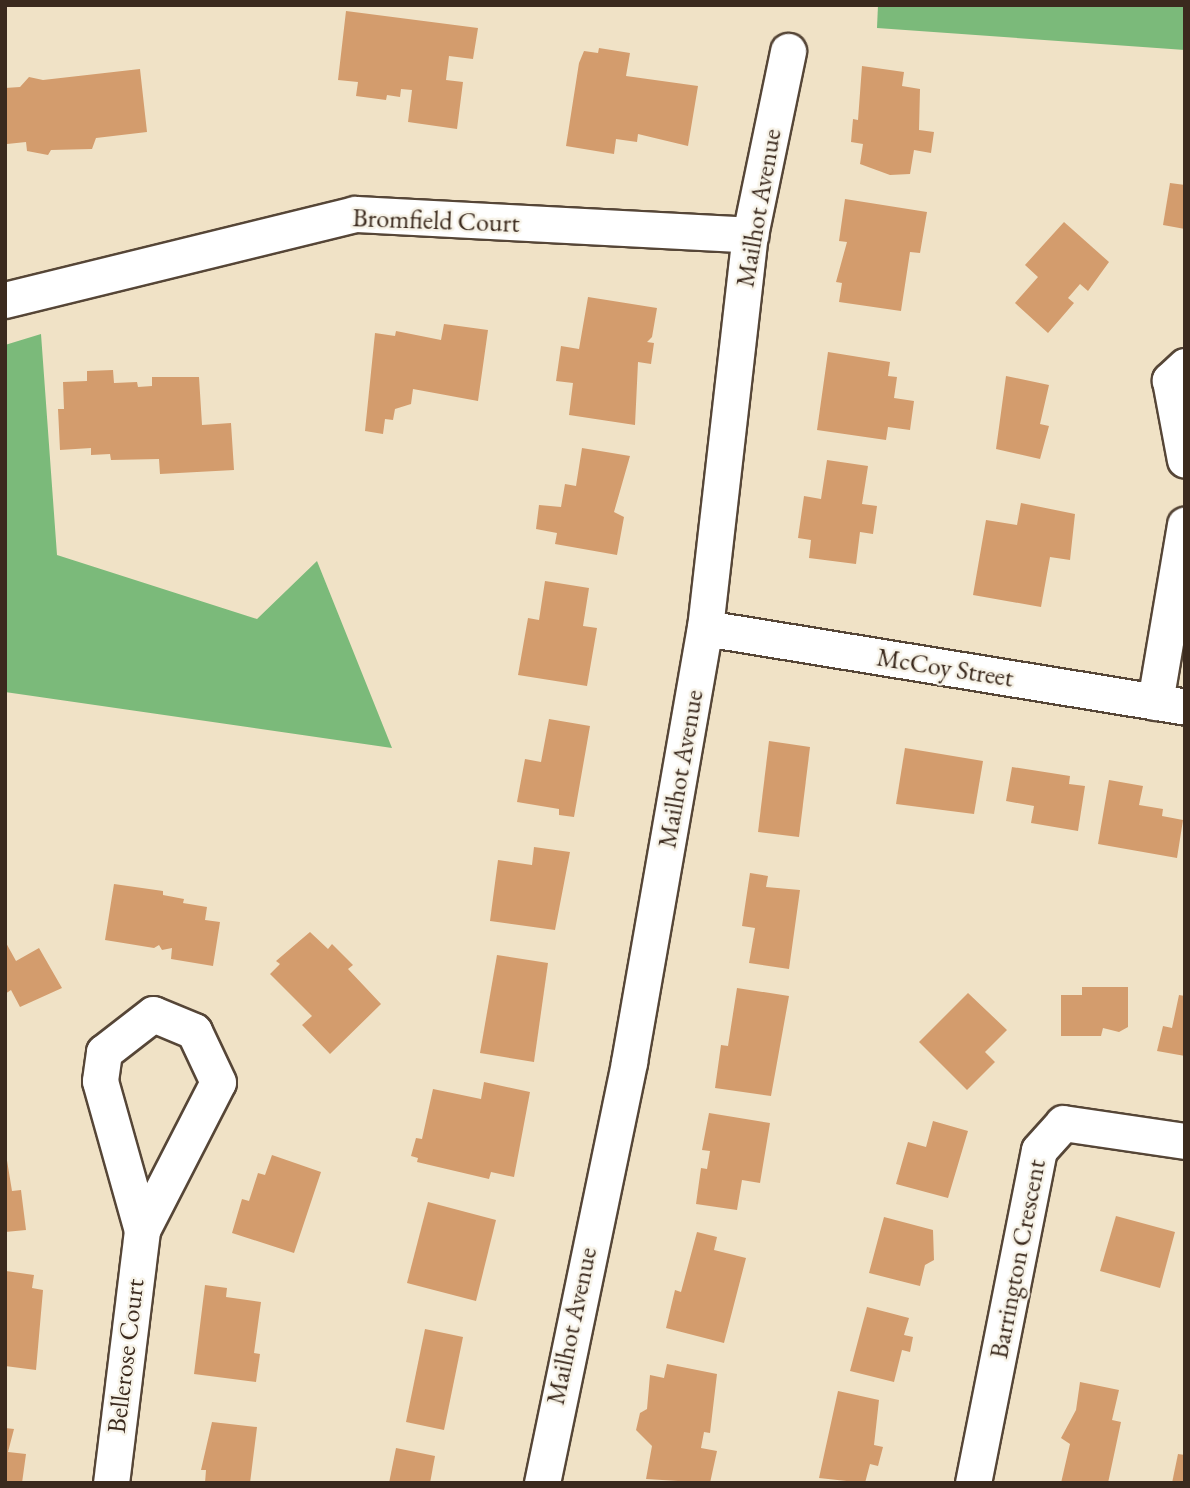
<!DOCTYPE html>
<html>
<head>
<meta charset="utf-8">
<style>
	body { margin:0 }
	#map { position:relative; width:1190px; height:1488px; overflow:hidden; background:#f0e2c6; font-family:"EB Garamond",serif }
	div>[style] { position:absolute }
	[style*='--x'] { left:calc(var(--x)*1px); top:calc(var(--y)*1px); width:calc(var(--w)*1px); rotate:calc(var(--a)*1deg) }
	.forest>* { inset:0; background:#7bba7a }
	.building>* { inset:0; background:#d39c6d }
	.roads { filter:drop-shadow(2px 0 #564637) drop-shadow(-2px 0 #564637) drop-shadow(0 2px #564637) drop-shadow(0 -2px #564637) }
	.street>* { height:35px; margin:-17.5px; padding:0 17.5px; transform-origin:17.5px; border-radius:17.5px; background:#fff }
	span { translate:-50% -50%; white-space:nowrap; text-align:center; line-height:1.15; -webkit-text-stroke:5px #f7f3e8; paint-order:stroke }
	.street-label { font-size:26px; color:#3b2a1e }
	.frame { position:absolute; inset:0; border:7px solid #3b2a1e; pointer-events:none }
</style>
</head>
<body>
<div id="map">
	<div class="forest">
		<i style="clip-path:polygon(878px 5px,1185px 5px,1185px 50px,877px 28px)"></i>
		<i style="clip-path:polygon(41px 334px,57px 555px,257px 619px,317px 561px,392px 748px,5px 692px,5px 345px)"></i>
	</div>
	<div class="building">
		<i style="clip-path:polygon(346px 11px,478px 28px,473px 59px,449px 56px,446px 80px,463px 82px,457px 129px,408px 122px,412px 90px,401px 89px,400px 97px,387px 95px,386px 100px,356px 96px,358px 82px,338px 80px)"></i>
		<i style="clip-path:polygon(599px 48px,630px 53px,626px 76px,698px 86px,688px 146px,638px 134px,637px 142px,616px 139px,614px 154px,566px 146px,579px 63px,584px 51px,598px 53px)"></i>
		<i style="clip-path:polygon(862px 66px,904px 72px,902px 86px,920px 89px,919px 130px,934px 132px,931px 153px,914px 150px,910px 174px,890px 175px,860px 164px,863px 144px,851px 142px,853px 119px,858px 120px)"></i>
		<i style="clip-path:polygon(140px 69px,147px 132px,96px 138px,92px 149px,51px 150px,48px 155px,27px 151px,26px 142px,7px 144px,5px 88px,20px 87px,29px 77px,43px 80px)"></i>
		<i style="clip-path:polygon(1170px 183px,1185px 185px,1185px 229px,1163px 225px)"></i>
		<i style="clip-path:polygon(845px 199px,927px 212px,920px 253px,910px 252px,901px 311px,839px 302px,842px 283px,836px 282px,847px 242px,839px 241px)"></i>
		<i style="clip-path:polygon(1064px 222px,1109px 262px,1088px 291px,1080px 284px,1068px 298px,1074px 303px,1048px 333px,1015px 303px,1038px 277px,1025px 265px)"></i>
		<i style="clip-path:polygon(588px 297px,657px 308px,652px 337px,647px 342px,654px 343px,651px 364px,638px 362px,635px 425px,569px 415px,573px 383px,556px 381px,561px 346px,579px 349px)"></i>
		<i style="clip-path:polygon(444px 324px,488px 330px,478px 401px,413px 389px,411px 404px,395px 409px,393px 420px,385px 419px,383px 434px,365px 431px,375px 333px,395px 336px,396px 331px,441px 340px)"></i>
		<i style="clip-path:polygon(828px 352px,890px 362px,888px 376px,897px 377px,894px 398px,914px 401px,910px 430px,888px 427px,886px 440px,817px 430px)"></i>
		<i style="clip-path:polygon(113px 370px,114px 383px,137px 382px,138px 387px,152px 386px,152px 377px,199px 377px,202px 425px,231px 423px,234px 470px,160px 474px,159px 459px,111px 460px,110px 454px,91px 455px,91px 448px,60px 450px,58px 409px,64px 409px,63px 382px,87px 381px,87px 371px)"></i>
		<i style="clip-path:polygon(1006px 376px,1049px 385px,1040px 424px,1049px 426px,1040px 459px,996px 449px)"></i>
		<i style="clip-path:polygon(582px 448px,630px 456px,614px 512px,624px 517px,617px 555px,555px 544px,557px 533px,536px 529px,539px 505px,561px 507px,565px 484px,576px 486px)"></i>
		<i style="clip-path:polygon(827px 460px,868px 466px,862px 504px,877px 506px,873px 534px,860px 532px,856px 564px,809px 558px,811px 540px,798px 538px,804px 496px,821px 499px)"></i>
		<i style="clip-path:polygon(1021px 503px,1075px 514px,1070px 560px,1050px 557px,1041px 607px,973px 595px,986px 520px,1017px 525px)"></i>
		<i style="clip-path:polygon(545px 581px,589px 588px,583px 626px,597px 628px,587px 686px,518px 675px,528px 618px,539px 620px)"></i>
		<i style="clip-path:polygon(549px 719px,590px 726px,574px 817px,559px 815px,559px 809px,517px 802px,525px 759px,541px 762px)"></i>
		<i style="clip-path:polygon(769px 741px,810px 747px,799px 837px,758px 832px)"></i>
		<i style="clip-path:polygon(905px 748px,983px 761px,974px 814px,896px 804px)"></i>
		<i style="clip-path:polygon(1012px 767px,1070px 776px,1069px 784px,1085px 786px,1078px 831px,1031px 823px,1034px 806px,1006px 801px)"></i>
		<i style="clip-path:polygon(1109px 780px,1143px 786px,1139px 805px,1163px 809px,1162px 816px,1183px 820px,1177px 858px,1098px 844px)"></i>
		<i style="clip-path:polygon(534px 847px,570px 852px,555px 930px,490px 921px,498px 860px,532px 865px)"></i>
		<i style="clip-path:polygon(750px 873px,768px 876px,766px 887px,800px 890px,789px 969px,749px 963px,755px 928px,742px 926px)"></i>
		<i style="clip-path:polygon(114px 884px,163px 891px,163px 895px,184px 899px,183px 903px,207px 907px,205px 920px,220px 922px,213px 966px,171px 959px,172px 948px,162px 950px,159px 945px,154px 948px,105px 940px)"></i>
		<i style="clip-path:polygon(310px 932px,328px 949px,332px 944px,353px 965px,348px 969px,381px 1004px,330px 1054px,302px 1025px,312px 1016px,270px 974px,280px 964px,276px 961px)"></i>
		<i style="clip-path:polygon(5px 941px,16px 961px,39px 948px,62px 988px,20px 1007px,11px 990px,5px 994px)"></i>
		<i style="clip-path:polygon(497px 955px,548px 963px,534px 1062px,480px 1053px)"></i>
		<i style="clip-path:polygon(1082px 987px,1128px 987px,1128px 1027px,1119px 1032px,1103px 1028px,1101px 1036px,1061px 1036px,1061px 995px,1082px 995px)"></i>
		<i style="clip-path:polygon(737px 988px,789px 996px,771px 1096px,715px 1088px,721px 1045px,728px 1046px)"></i>
		<i style="clip-path:polygon(968px 993px,1007px 1030px,985px 1052px,995px 1062px,967px 1090px,919px 1042px)"></i>
		<i style="clip-path:polygon(1179px 995px,1185px 996px,1185px 1056px,1157px 1051px,1163px 1026px,1172px 1028px)"></i>
		<i style="clip-path:polygon(484px 1082px,530px 1092px,514px 1177px,491px 1172px,489px 1179px,417px 1162px,418px 1158px,411px 1156px,416px 1138px,422px 1139px,433px 1089px,481px 1099px)"></i>
		<i style="clip-path:polygon(709px 1113px,770px 1123px,760px 1183px,742px 1180px,737px 1210px,696px 1204px,701px 1168px,707px 1169px,710px 1151px,702px 1150px)"></i>
		<i style="clip-path:polygon(933px 1121px,968px 1131px,948px 1198px,896px 1184px,908px 1142px,926px 1147px)"></i>
		<i style="clip-path:polygon(5px 1148px,12px 1191px,21px 1190px,26px 1230px,5px 1232px)"></i>
		<i style="clip-path:polygon(272px 1155px,321px 1172px,294px 1253px,232px 1233px,242px 1199px,249px 1201px,258px 1173px,265px 1175px)"></i>
		<i style="clip-path:polygon(428px 1202px,496px 1220px,476px 1301px,407px 1283px)"></i>
		<i style="clip-path:polygon(1116px 1216px,1175px 1232px,1160px 1288px,1100px 1271px)"></i>
		<i style="clip-path:polygon(884px 1217px,933px 1230px,934px 1260px,925px 1265px,920px 1286px,869px 1273px)"></i>
		<i style="clip-path:polygon(697px 1232px,717px 1237px,714px 1250px,746px 1258px,724px 1343px,666px 1328px,675px 1290px,681px 1292px)"></i>
		<i style="clip-path:polygon(6px 1271px,34px 1275px,32px 1288px,43px 1290px,36px 1370px,5px 1366px)"></i>
		<i style="clip-path:polygon(205px 1285px,227px 1288px,226px 1297px,261px 1302px,254px 1353px,260px 1354px,256px 1382px,194px 1374px)"></i>
		<i style="clip-path:polygon(867px 1307px,909px 1318px,904px 1335px,913px 1337px,910px 1352px,902px 1350px,894px 1382px,850px 1371px)"></i>
		<i style="clip-path:polygon(425px 1329px,463px 1337px,444px 1430px,406px 1422px)"></i>
		<i style="clip-path:polygon(667px 1364px,717px 1374px,710px 1433px,704px 1432px,701px 1448px,717px 1451px,710px 1483px,646px 1479px,652px 1446px,636px 1430px,640px 1413px,647px 1409px,650px 1375px,664px 1378px)"></i>
		<i style="clip-path:polygon(1080px 1382px,1119px 1390px,1112px 1420px,1121px 1422px,1108px 1483px,1061px 1483px,1070px 1444px,1061px 1438px,1076px 1410px)"></i>
		<i style="clip-path:polygon(838px 1391px,879px 1400px,874px 1445px,883px 1447px,878px 1466px,870px 1464px,865px 1483px,819px 1478px)"></i>
		<i style="clip-path:polygon(212px 1422px,257px 1427px,250px 1483px,205px 1483px,206px 1470px,201px 1470px)"></i>
		<i style="clip-path:polygon(5px 1428px,14px 1429px,8px 1452px,26px 1454px,22px 1483px,5px 1483px)"></i>
		<i style="clip-path:polygon(396px 1448px,435px 1456px,430px 1483px,389px 1483px)"></i>
		<i style="clip-path:polygon(1178px 1454px,1185px 1455px,1185px 1483px,1172px 1483px)"></i>
	</div>
	<div class="roads">
		<div class="street">
			<i style="--x:5;--y:300;--w:360;--a:-13.8"></i>
			<i style="--x:355;--y:214;--w:396;--a:3"></i>
			<i style="--x:1185;--y:366;--w:21;--a:137"></i>
			<i style="--x:1170;--y:380;--w:81;--a:79.4"></i>
			<i style="--x:705;--y:628;--w:486;--a:9.3"></i>
			<i style="--x:1155;--y:702;--w:180;--a:-80.4"></i>
			<i style="--x:111;--y:1483;--w:255;--a:-83"></i>
			<i style="--x:142;--y:1230;--w:166;--a:-62.8"></i>
			<i style="--x:218;--y:1082;--w:56;--a:-115.2"></i>
			<i style="--x:194;--y:1031;--w:44;--a:-157.5"></i>
			<i style="--x:153;--y:1014;--w:62;--a:142.2"></i>
			<i style="--x:104;--y:1052;--w:29;--a:98"></i>
			<i style="--x:100;--y:1081;--w:155;--a:74.3"></i>
			<i style="--x:542;--y:1483;--w:430;--a:-78.3"></i>
			<i style="--x:629;--y:1062;--w:441;--a:-80.1"></i>
			<i style="--x:705;--y:628;--w:396;--a:-83.5"></i>
			<i style="--x:750;--y:235;--w:188;--a:-78.3"></i>
			<i style="--x:973;--y:1483;--w:339;--a:-78.8"></i>
			<i style="--x:1039;--y:1150;--w:36;--a:-48"></i>
			<i style="--x:1063;--y:1123;--w:123;--a:8.4"></i>
		</div>
	</div>
	<div class="street-label">
		<span style="left:759px;top:208px;rotate:-80deg">Mailhot Avenue</span>
		<span style="left:436px;top:221px;rotate:2deg">Bromfield Court</span>
		<span style="left:945px;top:668px;rotate:9deg">McCoy Street</span>
		<span style="left:681px;top:769px;rotate:-80deg">Mailhot Avenue</span>
		<span style="left:1018px;top:1259px;rotate:-79deg">Barrington Crescent</span>
		<span style="left:572px;top:1326px;rotate:-78deg">Mailhot Avenue</span>
		<span style="left:126px;top:1356px;rotate:-83deg">Bellerose Court</span>
	</div>
	<div class="frame"></div>
</div>
</body>
</html>
